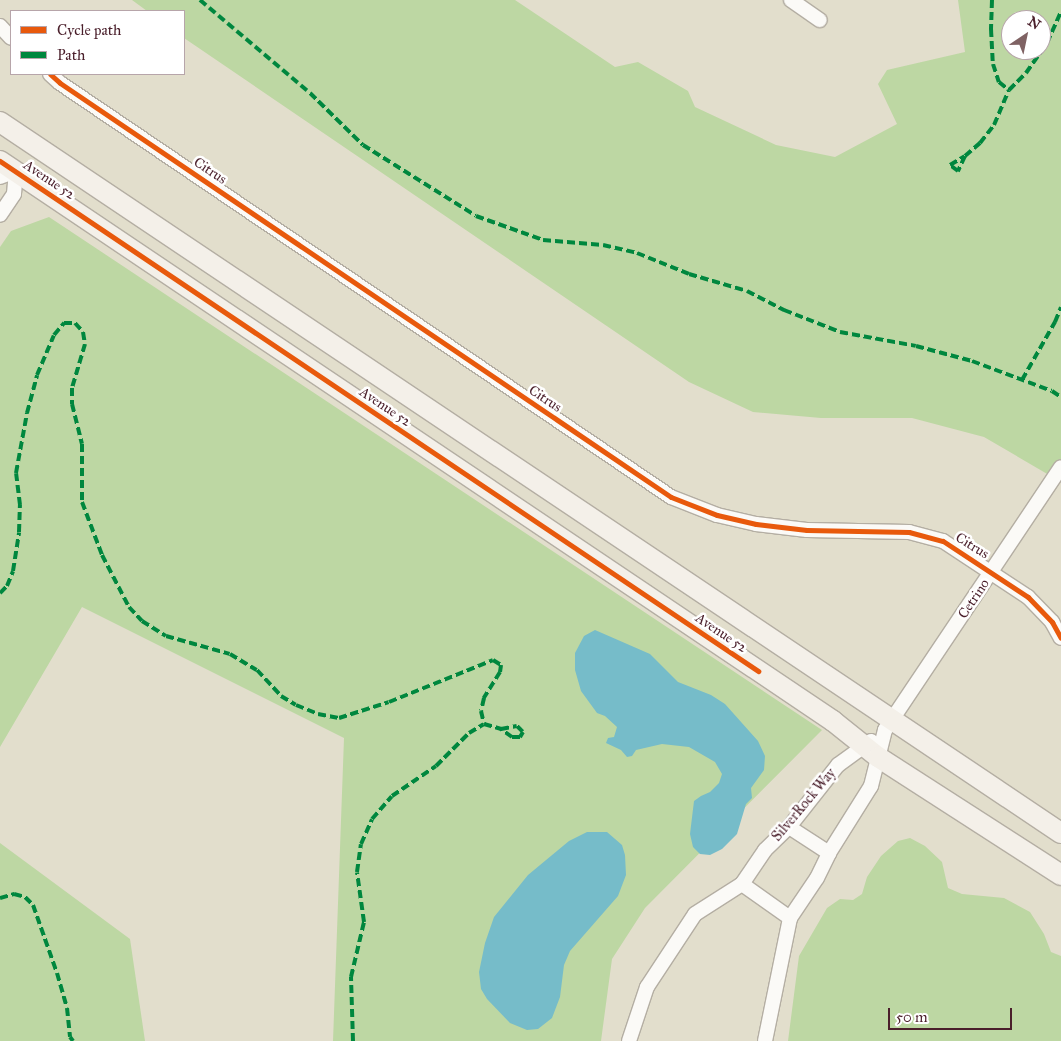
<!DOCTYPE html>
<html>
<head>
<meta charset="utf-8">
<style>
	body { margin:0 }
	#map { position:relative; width:1061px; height:1041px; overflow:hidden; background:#e2decc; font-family:"IM FELL Great Primer",serif }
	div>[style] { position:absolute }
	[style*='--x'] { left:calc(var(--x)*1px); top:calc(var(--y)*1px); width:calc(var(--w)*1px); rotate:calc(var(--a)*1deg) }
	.green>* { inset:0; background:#bdd7a3 }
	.water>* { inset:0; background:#76bcc9 }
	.roads { filter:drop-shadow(1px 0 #b4aea3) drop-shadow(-1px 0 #b4aea3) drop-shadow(0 1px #b4aea3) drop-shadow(0 -1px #b4aea3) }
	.street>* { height:14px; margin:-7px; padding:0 7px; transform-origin:7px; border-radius:7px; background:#fbfaf7 }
	.secondary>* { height:20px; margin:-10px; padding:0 10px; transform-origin:10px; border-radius:10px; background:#f4f0e9 }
	.quiet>* { height:4px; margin-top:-2px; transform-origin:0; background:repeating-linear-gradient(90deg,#00873e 0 8px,transparent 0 12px) }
	.cycleway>* { height:5px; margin:-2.5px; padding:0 2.5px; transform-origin:2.5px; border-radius:2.5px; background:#e8590c }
	span { translate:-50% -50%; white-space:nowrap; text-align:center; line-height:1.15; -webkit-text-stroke:5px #fff; paint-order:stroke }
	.street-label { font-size:14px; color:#4a1f2b }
	.legend { position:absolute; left:10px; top:10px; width:175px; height:65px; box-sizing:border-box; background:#fff; border:1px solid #b7a5aa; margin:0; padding:6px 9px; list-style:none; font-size:15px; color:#4a1f2b }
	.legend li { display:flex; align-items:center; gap:10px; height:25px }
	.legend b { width:25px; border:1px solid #b7a5aa }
	.north { position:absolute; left:1001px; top:10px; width:50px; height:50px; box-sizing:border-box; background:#fff; border:1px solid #b7a5aa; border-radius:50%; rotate:34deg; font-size:14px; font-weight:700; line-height:20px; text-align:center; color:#4a1f2b }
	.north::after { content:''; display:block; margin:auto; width:18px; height:22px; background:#7f6263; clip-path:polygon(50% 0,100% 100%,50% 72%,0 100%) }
	.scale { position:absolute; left:888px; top:1008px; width:124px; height:22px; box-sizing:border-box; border:2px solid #4a1f2b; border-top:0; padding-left:6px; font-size:15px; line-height:18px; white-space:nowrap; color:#4a1f2b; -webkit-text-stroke:4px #fff; paint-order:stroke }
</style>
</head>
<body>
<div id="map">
	<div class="green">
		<i style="clip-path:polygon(evenodd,132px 0,515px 0,615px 67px,638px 62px,688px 91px,695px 107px,776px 145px,835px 157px,897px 124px,878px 84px,887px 70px,965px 52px,958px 0,1061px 0,1061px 482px,984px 437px,912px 418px,821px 418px,753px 412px,689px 382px,184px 38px,184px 11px,147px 11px,132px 0,1011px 20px,1041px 20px,1041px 50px,1011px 50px,1011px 20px)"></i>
		<i style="clip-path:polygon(49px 217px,822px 730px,645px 908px,612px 959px,601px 1041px,333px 1041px,344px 738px,82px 607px,0 747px,0 247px,11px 231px)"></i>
		<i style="clip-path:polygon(910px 838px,925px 846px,942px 862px,948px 888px,962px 894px,1004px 898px,1030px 912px,1044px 934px,1051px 952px,1061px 956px,1061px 1041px,788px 1041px,799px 956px,827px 908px,840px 899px,853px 900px,862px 894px,867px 877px,881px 856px,898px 841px)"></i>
		<i style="clip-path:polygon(0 843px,130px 939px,145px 1041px,0 1041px)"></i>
	</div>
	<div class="water">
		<i style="clip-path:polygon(595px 630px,650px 654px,678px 682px,711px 695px,725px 704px,758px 741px,765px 756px,764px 770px,751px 788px,752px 798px,746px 804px,737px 834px,722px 849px,710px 855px,700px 854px,693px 847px,690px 834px,694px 801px,701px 796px,710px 792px,719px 783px,722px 774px,715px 762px,689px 747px,662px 744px,636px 750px,632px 756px,627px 757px,621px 750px,606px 743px,608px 738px,614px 737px,617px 727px,605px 716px,597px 713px,581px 691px,575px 670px,575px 653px,584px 636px)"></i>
		<i style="clip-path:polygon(587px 832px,607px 832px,622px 845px,625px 855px,626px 875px,618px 896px,570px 951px,564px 965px,560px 997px,552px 1018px,538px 1029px,527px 1030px,510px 1023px,487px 999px,481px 989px,479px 972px,485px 943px,494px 917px,528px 875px,569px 841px)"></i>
	</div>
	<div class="roads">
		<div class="street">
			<i style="--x:791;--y:0;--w:35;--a:35"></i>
			<i style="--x:0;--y:26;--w:16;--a:47"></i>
			<i style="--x:50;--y:74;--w:13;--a:42"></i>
			<i style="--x:60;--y:83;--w:738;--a:34.12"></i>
			<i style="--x:671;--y:497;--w:49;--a:21.4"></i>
			<i style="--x:717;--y:515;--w:40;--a:13"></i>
			<i style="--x:756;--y:524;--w:51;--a:6.7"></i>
			<i style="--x:807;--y:530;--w:102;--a:1.1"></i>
			<i style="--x:909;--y:532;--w:35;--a:15"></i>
			<i style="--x:943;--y:541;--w:102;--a:33.4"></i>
			<i style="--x:1028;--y:597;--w:35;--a:46"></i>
			<i style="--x:1052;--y:622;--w:18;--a:61"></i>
			<i style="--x:0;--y:177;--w:17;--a:-21"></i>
			<i style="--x:16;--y:171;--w:23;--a:95"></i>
			<i style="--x:14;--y:194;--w:25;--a:124"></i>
			<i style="--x:789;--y:827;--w:48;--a:33"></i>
			<i style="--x:742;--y:884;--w:59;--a:35.3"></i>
			<i style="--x:629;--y:1041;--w:57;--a:-71.6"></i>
			<i style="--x:647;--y:987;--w:87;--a:-56.7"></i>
			<i style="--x:695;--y:914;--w:56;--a:-32.6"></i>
			<i style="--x:742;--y:884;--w:41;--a:-55.9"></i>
			<i style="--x:765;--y:850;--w:33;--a:-44"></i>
			<i style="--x:789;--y:827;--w:79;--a:-51.7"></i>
			<i style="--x:838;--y:765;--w:41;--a:-36"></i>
			<i style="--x:765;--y:1041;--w:126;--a:-78.5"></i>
			<i style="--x:790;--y:918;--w:48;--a:-56"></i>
			<i style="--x:817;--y:878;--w:28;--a:-64"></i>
			<i style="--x:829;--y:853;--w:79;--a:-57.9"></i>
			<i style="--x:871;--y:786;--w:58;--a:-76"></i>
			<i style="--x:885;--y:730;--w:316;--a:-56.2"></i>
		</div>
		<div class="secondary">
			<i style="--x:0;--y:122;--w:1277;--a:33.83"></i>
			<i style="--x:0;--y:161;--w:1004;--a:33.91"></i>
			<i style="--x:833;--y:721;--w:58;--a:38.7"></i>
			<i style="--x:878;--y:757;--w:218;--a:32.8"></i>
		</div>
	</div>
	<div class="quiet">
		<i style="--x:200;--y:0;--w:144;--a:40.2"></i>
		<i style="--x:310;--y:93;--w:74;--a:44.5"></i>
		<i style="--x:363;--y:145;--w:133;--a:32.1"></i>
		<i style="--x:476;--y:216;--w:71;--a:19.7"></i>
		<i style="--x:543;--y:240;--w:60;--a:4.8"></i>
		<i style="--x:603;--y:245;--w:35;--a:13"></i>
		<i style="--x:637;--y:253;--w:56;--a:22"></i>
		<i style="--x:689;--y:274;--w:60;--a:16.3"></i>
		<i style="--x:747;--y:291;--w:42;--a:27.2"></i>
		<i style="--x:784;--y:310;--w:60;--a:21.4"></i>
		<i style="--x:840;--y:332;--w:77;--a:10.4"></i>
		<i style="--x:916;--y:346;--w:58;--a:15"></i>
		<i style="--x:972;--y:361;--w:85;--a:20.6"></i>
		<i style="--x:1052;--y:391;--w:11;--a:34"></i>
		<i style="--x:992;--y:0;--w:29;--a:92"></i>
		<i style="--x:991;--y:29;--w:35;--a:87"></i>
		<i style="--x:993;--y:64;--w:19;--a:72"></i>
		<i style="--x:999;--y:82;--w:13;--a:39"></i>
		<i style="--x:1009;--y:90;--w:24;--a:-45"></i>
		<i style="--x:1026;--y:73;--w:37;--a:-55"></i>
		<i style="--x:1047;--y:43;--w:34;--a:-66"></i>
		<i style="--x:965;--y:156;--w:17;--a:115"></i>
		<i style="--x:958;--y:171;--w:10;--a:-143"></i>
		<i style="--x:950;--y:165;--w:17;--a:-31"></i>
		<i style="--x:965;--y:156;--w:20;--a:-41"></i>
		<i style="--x:980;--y:143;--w:23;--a:-52"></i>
		<i style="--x:994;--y:125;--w:38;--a:-67"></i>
		<i style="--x:1022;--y:380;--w:67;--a:-60.4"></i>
		<i style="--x:1055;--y:322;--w:16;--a:-68"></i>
		<i style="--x:0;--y:593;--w:10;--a:-45"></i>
		<i style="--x:7;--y:586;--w:16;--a:-68"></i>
		<i style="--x:13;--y:571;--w:39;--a:-81"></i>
		<i style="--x:19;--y:532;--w:27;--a:-88"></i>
		<i style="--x:20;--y:505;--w:32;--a:-97"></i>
		<i style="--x:16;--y:473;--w:61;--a:-79.6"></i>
		<i style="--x:27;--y:413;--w:39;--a:-75"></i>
		<i style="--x:37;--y:375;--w:43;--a:-67"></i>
		<i style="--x:54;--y:335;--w:16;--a:-50"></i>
		<i style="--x:64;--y:323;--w:11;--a:0"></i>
		<i style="--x:75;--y:323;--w:12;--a:48"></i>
		<i style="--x:83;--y:332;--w:12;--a:81"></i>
		<i style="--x:85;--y:344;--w:46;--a:106.5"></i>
		<i style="--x:72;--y:388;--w:16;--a:90"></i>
		<i style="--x:72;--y:404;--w:41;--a:76"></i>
		<i style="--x:82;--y:444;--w:58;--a:90"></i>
		<i style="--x:82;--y:502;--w:57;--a:69.3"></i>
		<i style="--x:102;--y:555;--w:59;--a:62.6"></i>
		<i style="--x:129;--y:607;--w:19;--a:47"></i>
		<i style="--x:142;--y:621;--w:28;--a:32"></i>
		<i style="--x:166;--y:636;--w:66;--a:15.7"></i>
		<i style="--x:230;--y:654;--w:31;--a:31"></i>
		<i style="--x:257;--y:670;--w:35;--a:47"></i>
		<i style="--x:281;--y:696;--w:17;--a:31"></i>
		<i style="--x:296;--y:705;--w:24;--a:22"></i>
		<i style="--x:318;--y:714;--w:21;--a:11"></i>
		<i style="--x:339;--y:718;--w:52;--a:-17.7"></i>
		<i style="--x:389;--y:702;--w:112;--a:-22"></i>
		<i style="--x:493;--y:660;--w:9;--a:32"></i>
		<i style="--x:501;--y:665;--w:7;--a:98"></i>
		<i style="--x:500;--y:672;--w:31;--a:122"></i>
		<i style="--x:484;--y:698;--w:13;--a:103"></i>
		<i style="--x:481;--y:711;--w:13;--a:77"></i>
		<i style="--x:0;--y:898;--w:15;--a:-16"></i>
		<i style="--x:14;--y:894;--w:11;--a:15"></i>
		<i style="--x:25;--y:897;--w:11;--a:45"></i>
		<i style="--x:33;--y:905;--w:72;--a:70.6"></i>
		<i style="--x:57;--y:973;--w:36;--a:74"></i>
		<i style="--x:67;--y:1008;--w:29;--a:84"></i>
		<i style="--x:70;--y:1037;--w:5;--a:53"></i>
		<i style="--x:353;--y:1041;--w:64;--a:-91.8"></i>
		<i style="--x:351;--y:977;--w:57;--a:-76.7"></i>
		<i style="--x:364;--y:922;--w:50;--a:-98"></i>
		<i style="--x:357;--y:872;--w:28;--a:-82"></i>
		<i style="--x:361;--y:844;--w:27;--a:-66"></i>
		<i style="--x:372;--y:819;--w:30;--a:-49"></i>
		<i style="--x:392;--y:796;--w:53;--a:-34.3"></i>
		<i style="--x:436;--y:766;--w:47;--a:-45"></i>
		<i style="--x:469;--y:733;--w:17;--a:-31"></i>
		<i style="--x:484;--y:724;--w:18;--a:16"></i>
		<i style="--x:501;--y:729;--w:16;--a:-11"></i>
		<i style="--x:517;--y:726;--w:8;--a:45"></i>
		<i style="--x:523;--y:732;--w:6;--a:121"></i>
		<i style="--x:520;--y:737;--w:8;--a:180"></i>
		<i style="--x:512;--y:737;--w:14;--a:-144"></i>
	</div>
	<div class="cycleway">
		<i style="--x:50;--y:74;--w:13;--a:42"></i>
		<i style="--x:60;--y:83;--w:738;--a:34.12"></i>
		<i style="--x:671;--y:497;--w:49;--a:21.4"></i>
		<i style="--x:717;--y:515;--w:40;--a:13"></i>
		<i style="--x:756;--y:524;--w:51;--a:6.7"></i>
		<i style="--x:807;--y:530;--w:102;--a:1.1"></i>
		<i style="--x:909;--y:532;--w:35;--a:15"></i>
		<i style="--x:943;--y:541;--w:102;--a:33.4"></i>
		<i style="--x:1028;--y:597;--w:35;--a:46"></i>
		<i style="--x:1052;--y:622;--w:18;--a:61"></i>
		<i style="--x:0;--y:161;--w:914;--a:33.93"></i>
	</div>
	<div class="street-label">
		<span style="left:210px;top:171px;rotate:34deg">Citrus</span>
		<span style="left:49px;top:180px;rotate:34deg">Avenue 52</span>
		<span style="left:545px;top:399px;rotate:34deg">Citrus</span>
		<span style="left:385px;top:407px;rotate:34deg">Avenue 52</span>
		<span style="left:972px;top:546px;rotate:32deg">Citrus</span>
		<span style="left:974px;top:599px;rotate:-56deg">Cetrino</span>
		<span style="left:721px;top:633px;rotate:34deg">Avenue 52</span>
		<span style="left:804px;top:805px;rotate:-50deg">SilverRock Way</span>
	</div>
	<ul class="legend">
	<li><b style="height:6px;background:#e8590c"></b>Cycle path</li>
	<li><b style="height:6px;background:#00873e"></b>Path</li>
	</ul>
	<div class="north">N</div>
	<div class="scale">50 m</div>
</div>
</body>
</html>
